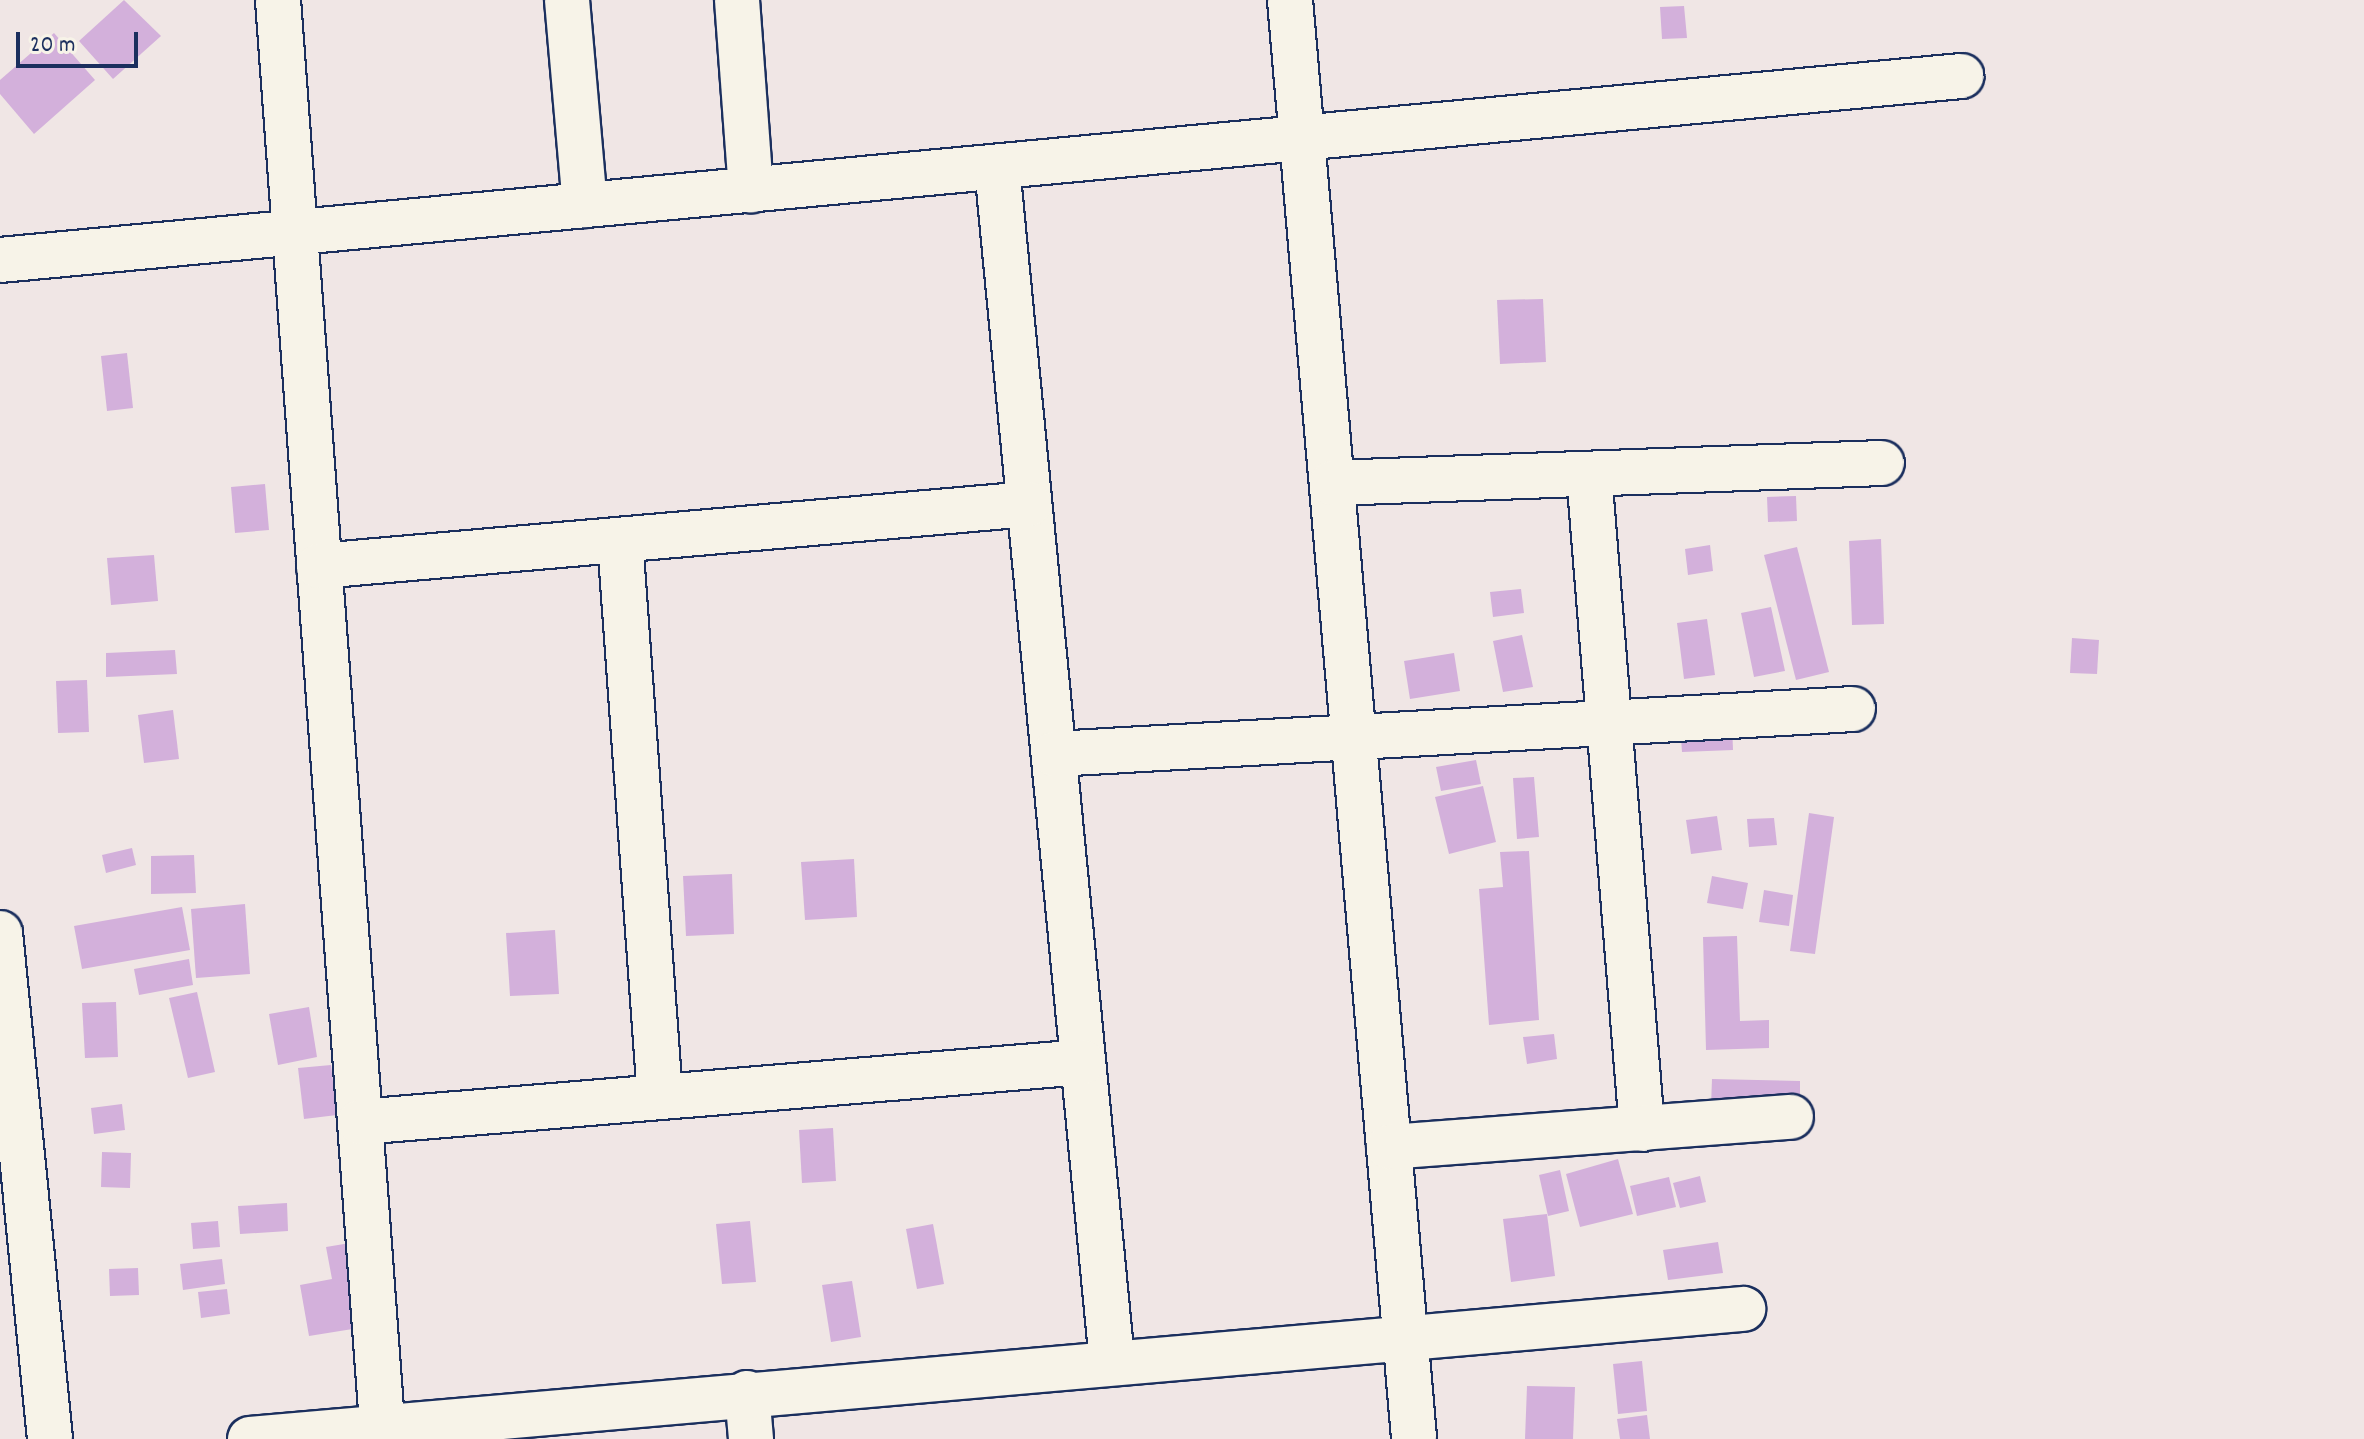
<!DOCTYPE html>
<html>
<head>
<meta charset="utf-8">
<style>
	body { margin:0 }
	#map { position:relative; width:2364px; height:1439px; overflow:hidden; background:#f0e6e5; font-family:Dekko,sans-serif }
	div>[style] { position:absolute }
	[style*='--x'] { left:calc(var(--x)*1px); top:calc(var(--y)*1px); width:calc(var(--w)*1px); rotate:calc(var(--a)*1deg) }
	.building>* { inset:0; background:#d3b0db }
	.roads { filter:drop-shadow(2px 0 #1b2f5e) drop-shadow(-2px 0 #1b2f5e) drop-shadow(0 2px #1b2f5e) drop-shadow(0 -2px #1b2f5e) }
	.street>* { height:44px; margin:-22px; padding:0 22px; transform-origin:22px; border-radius:22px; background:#f7f3e8 }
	span { translate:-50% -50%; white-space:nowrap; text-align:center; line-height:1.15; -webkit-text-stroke:6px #f7f3e8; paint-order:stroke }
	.scale { position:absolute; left:16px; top:32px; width:122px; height:36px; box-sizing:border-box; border:4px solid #1b2f5e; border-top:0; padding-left:10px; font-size:24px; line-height:28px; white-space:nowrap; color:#1b2f5e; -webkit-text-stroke:6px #f7f3e8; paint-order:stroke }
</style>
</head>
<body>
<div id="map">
	<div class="building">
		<i style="clip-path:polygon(124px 0,161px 36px,113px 79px,79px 41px)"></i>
		<i style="clip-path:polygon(1684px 6px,1687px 38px,1662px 39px,1660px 7px)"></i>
		<i style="clip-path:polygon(54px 33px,95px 80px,34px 134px,0 94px,0 80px)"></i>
		<i style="clip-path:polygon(1543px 299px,1546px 362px,1500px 364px,1497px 300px)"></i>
		<i style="clip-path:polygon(127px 353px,133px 408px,107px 411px,101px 356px)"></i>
		<i style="clip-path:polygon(265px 484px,269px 530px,235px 533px,231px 487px)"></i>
		<i style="clip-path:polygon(1796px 496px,1797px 521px,1768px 522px,1767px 497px)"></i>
		<i style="clip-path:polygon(1881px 539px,1884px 624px,1852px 625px,1849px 541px)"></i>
		<i style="clip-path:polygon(1710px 545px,1713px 571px,1688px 575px,1685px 549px)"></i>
		<i style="clip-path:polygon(1797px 547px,1829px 672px,1796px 680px,1764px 555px)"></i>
		<i style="clip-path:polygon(154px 555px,158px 601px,111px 605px,107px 558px)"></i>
		<i style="clip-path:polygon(1521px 589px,1524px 613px,1493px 617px,1490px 592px)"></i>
		<i style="clip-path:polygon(1771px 607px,1785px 671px,1754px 677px,1741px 613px)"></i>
		<i style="clip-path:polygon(1707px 619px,1715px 675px,1684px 679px,1677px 623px)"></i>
		<i style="clip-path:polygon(1522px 635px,1533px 687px,1503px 692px,1493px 641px)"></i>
		<i style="clip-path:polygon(2072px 638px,2099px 640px,2097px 674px,2070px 673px)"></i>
		<i style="clip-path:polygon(175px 650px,177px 674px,106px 677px,106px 653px)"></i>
		<i style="clip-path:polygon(1454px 653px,1460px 691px,1410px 699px,1404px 661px)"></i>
		<i style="clip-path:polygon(87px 680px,89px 732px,58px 733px,56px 681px)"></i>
		<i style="clip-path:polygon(173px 710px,179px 759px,144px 763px,138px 715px)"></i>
		<i style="clip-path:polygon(1732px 723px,1733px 750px,1682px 752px,1680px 725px)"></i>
		<i style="clip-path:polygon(1476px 760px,1481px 784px,1441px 791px,1436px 767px)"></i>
		<i style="clip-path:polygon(1534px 777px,1539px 837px,1517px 839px,1513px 778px)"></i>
		<i style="clip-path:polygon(1483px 786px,1496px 842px,1449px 854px,1435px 797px)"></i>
		<i style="clip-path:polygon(1809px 813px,1834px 817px,1815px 954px,1790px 951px)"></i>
		<i style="clip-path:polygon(1717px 816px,1722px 850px,1691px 854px,1686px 820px)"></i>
		<i style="clip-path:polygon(1774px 818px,1777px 845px,1749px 847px,1747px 819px)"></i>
		<i style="clip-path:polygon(132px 848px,136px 865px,106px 873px,102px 855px)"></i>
		<i style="clip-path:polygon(1529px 851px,1539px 1020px,1489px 1025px,1479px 889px,1503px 887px,1500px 852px)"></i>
		<i style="clip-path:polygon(194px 855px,196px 893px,151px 894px,151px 856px)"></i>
		<i style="clip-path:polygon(854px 859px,857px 917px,805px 920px,801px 862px)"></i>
		<i style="clip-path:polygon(732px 874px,734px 934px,686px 936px,683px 876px)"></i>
		<i style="clip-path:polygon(1712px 876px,1748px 883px,1743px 909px,1707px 903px)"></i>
		<i style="clip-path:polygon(1764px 890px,1793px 895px,1789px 926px,1759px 922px)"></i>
		<i style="clip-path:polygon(245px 904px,250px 974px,196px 978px,191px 909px)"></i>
		<i style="clip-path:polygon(182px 907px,190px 950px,82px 969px,74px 926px)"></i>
		<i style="clip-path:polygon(555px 930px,559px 994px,510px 996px,506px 933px)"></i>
		<i style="clip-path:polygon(1737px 936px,1740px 1021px,1769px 1020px,1769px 1048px,1706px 1050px,1703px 937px)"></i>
		<i style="clip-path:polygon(189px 959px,193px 985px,139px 995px,134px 969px)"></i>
		<i style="clip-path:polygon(197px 992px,215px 1072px,188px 1078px,169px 998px)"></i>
		<i style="clip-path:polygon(116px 1002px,118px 1057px,85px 1058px,82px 1003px)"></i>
		<i style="clip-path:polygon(309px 1007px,317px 1057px,278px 1065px,269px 1014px)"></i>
		<i style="clip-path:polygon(1554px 1034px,1557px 1059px,1527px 1064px,1523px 1037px)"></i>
		<i style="clip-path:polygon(331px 1065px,337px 1115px,304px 1119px,298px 1068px)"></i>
		<i style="clip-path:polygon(1712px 1079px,1800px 1081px,1800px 1108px,1711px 1106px)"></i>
		<i style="clip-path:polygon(122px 1104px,125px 1130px,94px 1134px,91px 1108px)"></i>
		<i style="clip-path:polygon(833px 1128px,836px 1181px,802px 1183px,799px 1130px)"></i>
		<i style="clip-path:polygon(102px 1152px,131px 1153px,130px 1188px,101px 1187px)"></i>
		<i style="clip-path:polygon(1618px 1159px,1633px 1214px,1580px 1227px,1566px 1174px)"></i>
		<i style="clip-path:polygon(1560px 1170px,1569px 1211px,1548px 1216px,1539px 1175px)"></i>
		<i style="clip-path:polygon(1700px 1176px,1706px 1202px,1680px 1208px,1673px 1183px)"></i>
		<i style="clip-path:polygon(1669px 1177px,1676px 1207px,1637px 1216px,1630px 1186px)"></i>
		<i style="clip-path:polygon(287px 1203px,288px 1231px,240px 1234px,238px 1206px)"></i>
		<i style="clip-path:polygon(1547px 1214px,1555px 1276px,1511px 1282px,1503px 1219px)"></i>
		<i style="clip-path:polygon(218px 1221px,220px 1247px,193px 1249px,191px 1223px)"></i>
		<i style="clip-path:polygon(750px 1221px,756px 1282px,722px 1284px,716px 1224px)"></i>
		<i style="clip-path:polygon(933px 1224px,944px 1284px,917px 1289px,906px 1229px)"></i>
		<i style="clip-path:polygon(1718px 1242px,1723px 1273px,1668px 1280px,1663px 1250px)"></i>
		<i style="clip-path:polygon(350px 1243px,365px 1327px,309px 1336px,300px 1285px,332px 1279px,326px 1247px)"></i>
		<i style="clip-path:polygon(222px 1259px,225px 1284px,183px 1290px,180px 1264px)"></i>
		<i style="clip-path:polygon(138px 1268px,139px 1295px,110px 1296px,109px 1269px)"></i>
		<i style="clip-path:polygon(852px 1281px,861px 1337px,831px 1342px,822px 1285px)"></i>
		<i style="clip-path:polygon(227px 1289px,230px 1314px,201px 1318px,198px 1292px)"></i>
		<i style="clip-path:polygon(1642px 1361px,1647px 1411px,1618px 1414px,1613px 1364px)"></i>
		<i style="clip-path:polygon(1527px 1386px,1575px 1387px,1573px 1439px,1525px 1439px)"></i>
		<i style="clip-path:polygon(1647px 1415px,1650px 1439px,1620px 1439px,1617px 1419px)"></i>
	</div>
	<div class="roads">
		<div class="street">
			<i style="--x:278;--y:0;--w:1428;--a:85.82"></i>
			<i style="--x:567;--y:0;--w:206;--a:85"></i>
			<i style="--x:737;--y:0;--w:191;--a:85.8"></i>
			<i style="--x:1290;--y:0;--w:1444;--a:85.07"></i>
			<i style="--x:997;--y:167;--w:1201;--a:84.5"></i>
			<i style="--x:0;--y:260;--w:1970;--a:-5.36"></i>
			<i style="--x:1589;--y:474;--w:657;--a:85.37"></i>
			<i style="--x:1332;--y:483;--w:550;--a:-2.08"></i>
			<i style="--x:620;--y:540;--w:558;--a:85.89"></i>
			<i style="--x:319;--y:566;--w:713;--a:-4.99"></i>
			<i style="--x:1054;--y:754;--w:800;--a:-3.22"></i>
			<i style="--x:0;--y:933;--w:508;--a:84.36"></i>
			<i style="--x:360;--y:1122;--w:725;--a:-4.74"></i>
			<i style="--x:1389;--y:1147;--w:403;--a:-4.3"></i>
			<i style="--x:747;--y:1393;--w:46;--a:85"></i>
			<i style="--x:250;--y:1439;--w:1499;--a:-4.98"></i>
		</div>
	</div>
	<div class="scale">20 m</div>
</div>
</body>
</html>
